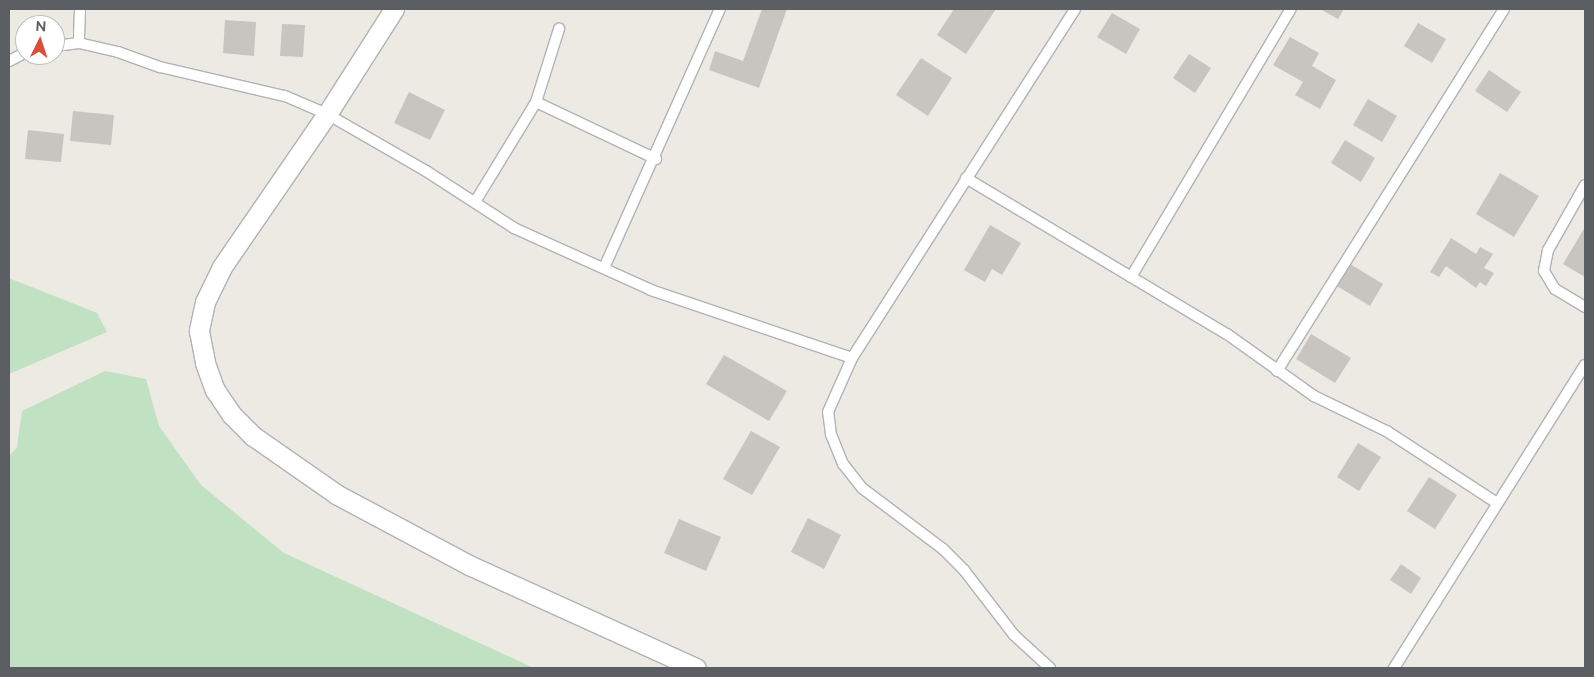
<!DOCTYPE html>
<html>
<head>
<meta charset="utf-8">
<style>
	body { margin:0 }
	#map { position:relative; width:1594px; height:677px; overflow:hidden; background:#eceae3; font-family:Raleway,sans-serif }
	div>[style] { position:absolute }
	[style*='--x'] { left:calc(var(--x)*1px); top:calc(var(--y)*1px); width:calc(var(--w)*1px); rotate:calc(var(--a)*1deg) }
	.green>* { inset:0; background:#c1e2c2 }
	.building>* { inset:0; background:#c8c5c0 }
	.roads { filter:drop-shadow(1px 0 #b0b3b7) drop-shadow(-1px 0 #b0b3b7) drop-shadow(0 1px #b0b3b7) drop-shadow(0 -1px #b0b3b7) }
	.lane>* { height:10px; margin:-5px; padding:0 5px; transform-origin:5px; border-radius:5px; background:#fff }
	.street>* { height:19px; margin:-9.5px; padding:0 9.5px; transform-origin:9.5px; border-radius:9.5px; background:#fff }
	span { translate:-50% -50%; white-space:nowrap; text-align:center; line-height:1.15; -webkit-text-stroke:4px #fff; paint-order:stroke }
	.frame { position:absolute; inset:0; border:10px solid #5b5e62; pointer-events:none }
	.north { position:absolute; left:15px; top:15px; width:50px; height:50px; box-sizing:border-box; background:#fff; border:1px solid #bdbfc0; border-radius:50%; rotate:4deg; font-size:14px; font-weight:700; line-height:20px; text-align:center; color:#5b5e62 }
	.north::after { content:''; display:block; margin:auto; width:18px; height:22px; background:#da4d3b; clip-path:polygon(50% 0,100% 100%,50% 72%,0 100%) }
</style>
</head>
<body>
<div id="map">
	<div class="green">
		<i style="clip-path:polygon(9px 278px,97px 313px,107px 332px,9px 374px)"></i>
		<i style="clip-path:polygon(105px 371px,146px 379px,159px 426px,201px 485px,284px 553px,532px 667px,552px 668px,9px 668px,9px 456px,17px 447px,22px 411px)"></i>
	</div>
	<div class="building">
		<i style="clip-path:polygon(762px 9px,787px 9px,759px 88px,709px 70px,715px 51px,743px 61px)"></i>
		<i style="clip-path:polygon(954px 9px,996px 9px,966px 54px,937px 35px)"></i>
		<i style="clip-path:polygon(1320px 9px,1344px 9px,1338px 19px)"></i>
		<i style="clip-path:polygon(1112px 13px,1140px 29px,1126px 54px,1097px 37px)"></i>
		<i style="clip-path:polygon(225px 20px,256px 22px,254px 56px,223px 53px)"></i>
		<i style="clip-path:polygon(1418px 23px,1446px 39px,1432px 63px,1404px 46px)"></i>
		<i style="clip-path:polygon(282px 24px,305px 25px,303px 57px,280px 56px)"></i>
		<i style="clip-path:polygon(1290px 37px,1319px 53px,1312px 66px,1336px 80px,1320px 109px,1295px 95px,1303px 82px,1273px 65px)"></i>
		<i style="clip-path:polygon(1189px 54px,1211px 68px,1195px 93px,1173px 78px)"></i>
		<i style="clip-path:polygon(921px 58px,952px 78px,928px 116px,896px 95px)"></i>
		<i style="clip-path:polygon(1489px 70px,1521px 92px,1507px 112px,1475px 91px)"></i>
		<i style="clip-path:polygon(409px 92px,445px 110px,430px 140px,394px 123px)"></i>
		<i style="clip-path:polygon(1368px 99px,1397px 116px,1382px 142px,1353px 125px)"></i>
		<i style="clip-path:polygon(73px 111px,114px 115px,111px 145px,70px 141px)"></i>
		<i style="clip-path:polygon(28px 130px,64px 134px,61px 162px,25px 159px)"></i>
		<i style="clip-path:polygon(1345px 140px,1375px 158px,1361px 182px,1331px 163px)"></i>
		<i style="clip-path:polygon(1500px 173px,1539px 196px,1514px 237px,1476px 214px)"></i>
		<i style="clip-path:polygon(990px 225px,1021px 243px,1002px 275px,992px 269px,985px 282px,964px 270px)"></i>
		<i style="clip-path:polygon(1585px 227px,1585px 277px,1563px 264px)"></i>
		<i style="clip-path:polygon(1451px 238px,1476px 254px,1480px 247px,1493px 254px,1484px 268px,1494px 273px,1486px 286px,1480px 282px,1476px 288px,1446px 266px,1439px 277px,1430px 272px)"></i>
		<i style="clip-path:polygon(1350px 264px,1383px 284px,1370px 306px,1337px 286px)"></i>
		<i style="clip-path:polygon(1311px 334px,1351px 358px,1335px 383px,1296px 359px)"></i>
		<i style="clip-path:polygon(724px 355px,787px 391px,769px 421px,706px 384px)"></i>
		<i style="clip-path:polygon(751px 431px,780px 447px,752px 495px,723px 479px)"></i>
		<i style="clip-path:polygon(1358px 443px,1381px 457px,1359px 491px,1337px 477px)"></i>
		<i style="clip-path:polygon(1429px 477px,1457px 495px,1435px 529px,1407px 511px)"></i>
		<i style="clip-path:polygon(808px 518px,841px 535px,824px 569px,791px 552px)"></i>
		<i style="clip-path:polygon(679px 519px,721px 537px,706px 571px,664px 553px)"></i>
		<i style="clip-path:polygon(1401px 564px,1421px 578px,1411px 594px,1390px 580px)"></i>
	</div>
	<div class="roads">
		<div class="lane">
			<i style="--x:80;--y:9;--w:34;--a:92"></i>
			<i style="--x:79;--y:43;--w:40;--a:13"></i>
			<i style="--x:118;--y:52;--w:45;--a:19.7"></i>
			<i style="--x:160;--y:67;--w:128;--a:13.1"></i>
			<i style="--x:285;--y:96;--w:46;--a:23.2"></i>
			<i style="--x:327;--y:114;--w:114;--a:29.9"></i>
			<i style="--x:426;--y:171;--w:105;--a:32.9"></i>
			<i style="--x:514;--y:228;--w:150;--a:24.3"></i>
			<i style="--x:651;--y:290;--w:212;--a:18.7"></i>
			<i style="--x:55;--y:46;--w:24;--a:-7"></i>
			<i style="--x:9;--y:61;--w:18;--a:-27"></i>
			<i style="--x:536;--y:102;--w:133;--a:25.4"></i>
			<i style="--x:966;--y:178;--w:304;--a:30.9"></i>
			<i style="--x:1227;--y:334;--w:107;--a:35.5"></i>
			<i style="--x:1314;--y:396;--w:82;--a:25.9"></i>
			<i style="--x:1388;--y:432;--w:130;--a:33.1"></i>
			<i style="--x:1585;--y:185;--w:75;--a:119.6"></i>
			<i style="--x:1548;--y:250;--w:21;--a:101"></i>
			<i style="--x:1544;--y:271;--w:21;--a:59"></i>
			<i style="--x:1555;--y:289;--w:35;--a:31"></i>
			<i style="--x:475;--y:202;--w:117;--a:-58.6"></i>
			<i style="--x:536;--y:102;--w:77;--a:-72.5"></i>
			<i style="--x:604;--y:268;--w:284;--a:-65.9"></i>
			<i style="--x:1131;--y:277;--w:312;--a:-59.2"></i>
			<i style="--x:1277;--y:371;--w:427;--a:-57.9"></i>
			<i style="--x:1050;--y:668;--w:49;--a:-137.5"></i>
			<i style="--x:1014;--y:635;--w:82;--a:-127.6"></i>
			<i style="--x:964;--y:570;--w:30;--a:-135"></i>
			<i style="--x:943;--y:549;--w:101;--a:-143"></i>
			<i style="--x:862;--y:488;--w:31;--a:-128"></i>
			<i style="--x:843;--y:464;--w:31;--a:-112"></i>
			<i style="--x:831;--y:435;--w:23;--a:-97"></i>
			<i style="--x:828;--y:412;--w:59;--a:-66"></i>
			<i style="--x:852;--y:358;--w:414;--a:-57.4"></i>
			<i style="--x:1394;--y:668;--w:358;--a:-57.8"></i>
		</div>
		<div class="street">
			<i style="--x:394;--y:9;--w:125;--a:122.5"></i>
			<i style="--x:327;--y:114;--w:186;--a:124.5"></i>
			<i style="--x:222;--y:267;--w:39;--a:116"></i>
			<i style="--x:205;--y:302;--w:30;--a:102"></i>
			<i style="--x:199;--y:331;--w:33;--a:79"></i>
			<i style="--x:205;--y:363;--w:29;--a:70"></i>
			<i style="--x:215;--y:390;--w:30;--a:56"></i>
			<i style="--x:232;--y:415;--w:30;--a:45"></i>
			<i style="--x:253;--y:436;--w:101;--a:34.9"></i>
			<i style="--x:336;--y:494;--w:151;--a:28.1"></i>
			<i style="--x:469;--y:565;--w:249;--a:24.4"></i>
		</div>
	</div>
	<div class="frame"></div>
	<div class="north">N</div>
</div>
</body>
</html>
